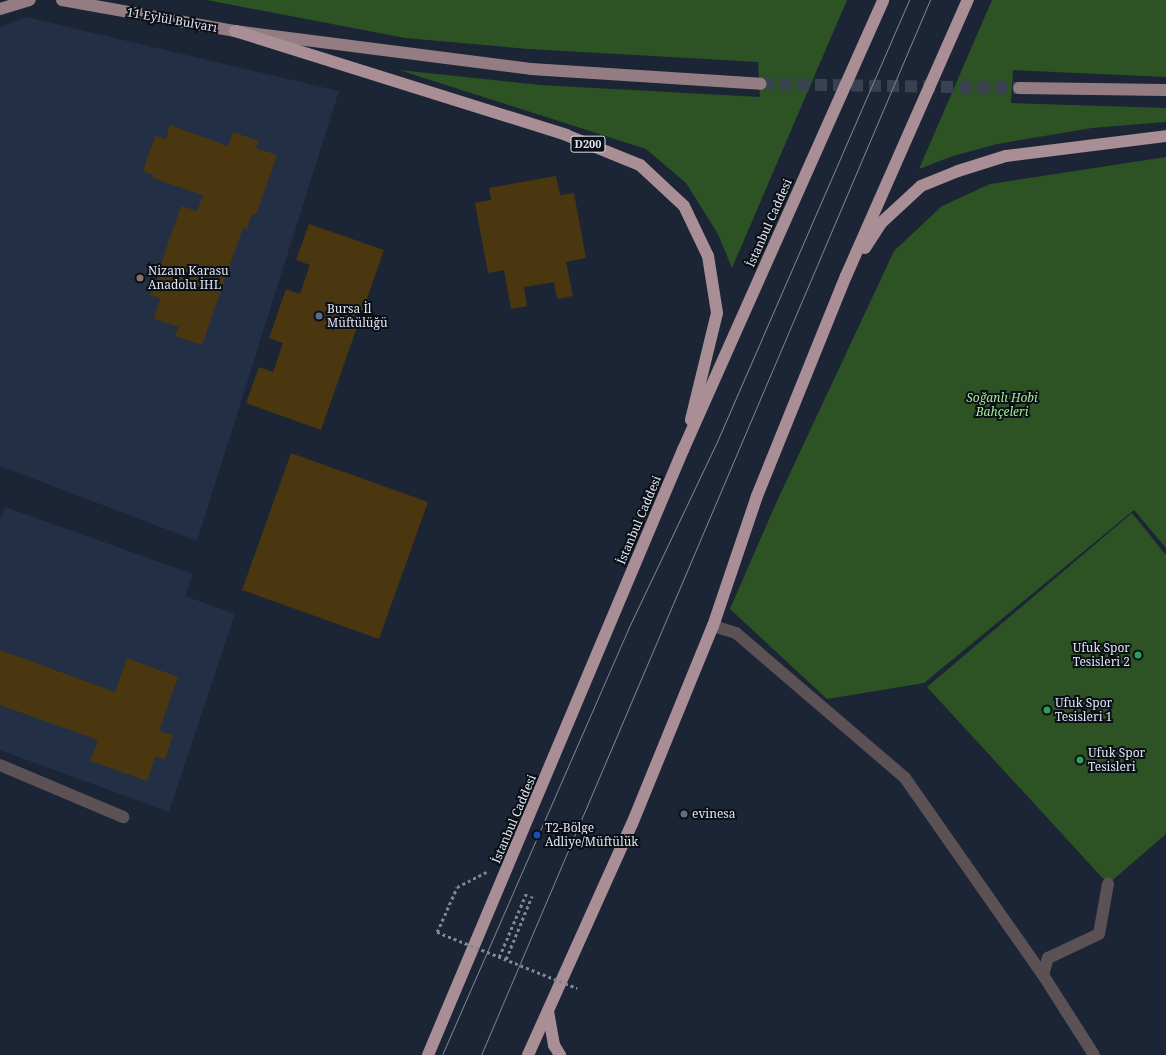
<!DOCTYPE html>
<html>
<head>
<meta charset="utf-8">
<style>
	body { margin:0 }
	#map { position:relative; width:1166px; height:1055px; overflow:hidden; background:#1b2535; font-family:"Noto Serif",serif }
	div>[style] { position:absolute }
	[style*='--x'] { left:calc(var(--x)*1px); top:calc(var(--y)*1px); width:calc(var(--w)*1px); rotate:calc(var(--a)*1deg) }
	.built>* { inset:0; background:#222f45 }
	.green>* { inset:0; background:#2d5324 }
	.building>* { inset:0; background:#4a360f }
	.major-tunnel>* { height:12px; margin-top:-6px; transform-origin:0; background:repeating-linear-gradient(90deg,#384251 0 12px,transparent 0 18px) }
	.path>* { height:2.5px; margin-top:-1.25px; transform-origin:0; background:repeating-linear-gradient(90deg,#808896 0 3px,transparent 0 6px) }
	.minor>* { height:12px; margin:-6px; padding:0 6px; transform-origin:6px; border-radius:6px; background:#5c5154 }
	.major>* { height:12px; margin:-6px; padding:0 6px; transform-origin:6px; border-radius:6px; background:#937d83 }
	.highway>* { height:12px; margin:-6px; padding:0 6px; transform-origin:6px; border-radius:6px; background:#a98e96 }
	.tram>* { height:1px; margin:-0.5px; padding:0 0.5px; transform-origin:0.5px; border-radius:0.5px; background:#7b8391 }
	.path-bridge>* { height:2.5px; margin-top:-1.25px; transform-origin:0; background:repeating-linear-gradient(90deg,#808896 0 3px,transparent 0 6px) }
	.dots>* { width:11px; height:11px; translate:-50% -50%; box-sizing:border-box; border:2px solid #0a0e15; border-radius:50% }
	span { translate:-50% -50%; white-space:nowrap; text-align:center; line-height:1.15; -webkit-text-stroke:4px #0a0e15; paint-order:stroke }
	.shield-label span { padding:1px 3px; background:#0a0e15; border:1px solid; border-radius:3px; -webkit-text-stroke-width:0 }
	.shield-label { font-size:11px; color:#dfe5f1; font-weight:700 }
	.street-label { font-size:12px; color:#dfe5f1 }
	.poi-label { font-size:12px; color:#dfe5f1 }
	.left { translate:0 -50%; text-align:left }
	.right { translate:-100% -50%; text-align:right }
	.park-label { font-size:12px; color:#a5ea96; font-style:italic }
</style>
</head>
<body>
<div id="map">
	<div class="built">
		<i style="clip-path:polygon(26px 17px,339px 91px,197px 541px,0 466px,0 27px)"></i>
		<i style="clip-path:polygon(5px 507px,193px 574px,185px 596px,235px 614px,169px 812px,0 750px,0 519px)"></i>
	</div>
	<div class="green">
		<i style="clip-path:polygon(207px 0,847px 0,732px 268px,718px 234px,686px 183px,646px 149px,399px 70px,540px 85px,760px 97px,758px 62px,529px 49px,405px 38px)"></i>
		<i style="clip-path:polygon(992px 0,1166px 0,1166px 77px,1013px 70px,1011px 103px,1166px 108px,1166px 122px,1092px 128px,997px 144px,953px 156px,919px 169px)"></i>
		<i style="clip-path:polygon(1166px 157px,1166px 548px,1134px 510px,924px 683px,827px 699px,730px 609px,777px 501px,894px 251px,942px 206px,990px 184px)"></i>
		<i style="clip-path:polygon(1132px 513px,1166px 555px,1166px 834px,1108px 884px,927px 687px)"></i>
	</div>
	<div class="building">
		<i style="clip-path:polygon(170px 125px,228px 146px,233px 132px,259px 141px,256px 148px,277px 155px,256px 215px,252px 214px,247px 229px,243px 228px,202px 345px,175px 336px,179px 327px,154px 319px,160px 299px,150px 295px,181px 206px,197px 211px,203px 195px,152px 178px,153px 175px,143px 171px,155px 136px,166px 139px)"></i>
		<i style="clip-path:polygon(556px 176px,560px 195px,574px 193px,586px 258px,566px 262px,573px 296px,557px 299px,554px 282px,524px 287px,527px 306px,511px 309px,504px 270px,488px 273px,475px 203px,491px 200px,489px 188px)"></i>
		<i style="clip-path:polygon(309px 224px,384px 250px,321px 430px,246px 403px,259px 367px,273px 372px,283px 343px,269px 338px,286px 289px,300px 294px,310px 265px,296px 260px)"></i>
		<i style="clip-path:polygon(291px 453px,428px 502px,379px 639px,242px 590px)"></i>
		<i style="clip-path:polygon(0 650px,115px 692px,127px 658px,178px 677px,159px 731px,173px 735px,165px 760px,156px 756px,147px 781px,90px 761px,98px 740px,0 705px)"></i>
	</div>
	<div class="major-tunnel">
		<i style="--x:761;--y:84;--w:258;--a:0.9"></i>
	</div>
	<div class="path">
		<i style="--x:437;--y:932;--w:49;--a:-66"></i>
		<i style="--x:457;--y:887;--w:33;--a:-27"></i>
		<i style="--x:499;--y:957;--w:69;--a:-66.8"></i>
		<i style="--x:506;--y:959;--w:68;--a:-67.6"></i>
	</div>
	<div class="minor">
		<i style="--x:713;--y:626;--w:24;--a:17"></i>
		<i style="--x:736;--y:633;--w:223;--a:40.6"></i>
		<i style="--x:905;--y:778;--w:241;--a:55"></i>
		<i style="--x:0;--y:765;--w:134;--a:22.9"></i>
		<i style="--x:1094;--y:1055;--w:95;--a:-122.5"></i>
		<i style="--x:1043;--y:975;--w:18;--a:-74"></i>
		<i style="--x:1048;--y:958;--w:56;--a:-25.2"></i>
		<i style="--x:1099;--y:934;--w:51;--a:-79.8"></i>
	</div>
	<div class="major">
		<i style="--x:62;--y:0;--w:176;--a:10.2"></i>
		<i style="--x:235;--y:31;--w:298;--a:7.3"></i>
		<i style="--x:531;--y:69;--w:230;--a:3.7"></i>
		<i style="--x:0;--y:9;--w:31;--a:-17"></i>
		<i style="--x:1019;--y:88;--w:147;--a:0.8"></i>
	</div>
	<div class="highway">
		<i style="--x:235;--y:31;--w:347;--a:17.4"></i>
		<i style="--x:566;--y:135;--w:80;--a:22.1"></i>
		<i style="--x:640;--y:165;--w:60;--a:43"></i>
		<i style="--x:684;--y:206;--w:55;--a:64.4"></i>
		<i style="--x:708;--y:256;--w:58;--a:81"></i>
		<i style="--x:717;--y:313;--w:110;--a:103.7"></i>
		<i style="--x:865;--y:248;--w:30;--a:-57"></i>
		<i style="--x:881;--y:223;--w:54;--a:-42.8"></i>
		<i style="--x:921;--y:186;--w:40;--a:-22"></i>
		<i style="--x:958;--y:171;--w:50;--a:-17.4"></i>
		<i style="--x:1006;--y:156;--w:161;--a:-7.1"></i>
		<i style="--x:548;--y:1011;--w:35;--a:80"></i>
		<i style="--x:554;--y:1045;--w:12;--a:59"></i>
		<i style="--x:428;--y:1055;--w:657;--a:-67.15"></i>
		<i style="--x:683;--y:450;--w:492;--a:-66"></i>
		<i style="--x:528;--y:1055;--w:253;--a:-65.8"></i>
		<i style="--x:632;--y:824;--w:214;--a:-67.8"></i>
		<i style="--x:713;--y:626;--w:137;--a:-71.3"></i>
		<i style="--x:757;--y:496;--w:237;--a:-68"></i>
		<i style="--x:846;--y:276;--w:302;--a:-66.2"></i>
	</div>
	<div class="tram">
		<i style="--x:442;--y:1055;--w:465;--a:-66.4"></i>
		<i style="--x:628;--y:629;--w:212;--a:-64.6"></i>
		<i style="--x:719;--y:437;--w:477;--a:-66.5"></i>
		<i style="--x:481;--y:1055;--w:1147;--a:-66.95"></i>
	</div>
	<div class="path-bridge">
		<i style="--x:437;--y:932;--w:151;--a:21.8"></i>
	</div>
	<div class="dots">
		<i style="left:140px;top:278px;background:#8d6e63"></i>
		<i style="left:319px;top:316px;background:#5c6f8a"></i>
		<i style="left:1138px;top:655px;background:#2e9e5b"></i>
		<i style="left:1047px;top:710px;background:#2e9e5b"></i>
		<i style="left:1080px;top:760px;background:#2e9e5b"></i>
		<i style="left:684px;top:814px;background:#5c6f8a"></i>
		<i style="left:537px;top:835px;background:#1a4fb4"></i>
	</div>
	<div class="shield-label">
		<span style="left:588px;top:144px">D200</span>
	</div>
	<div class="street-label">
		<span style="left:172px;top:20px;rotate:10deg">11 Eylül Bulvarı</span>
		<span style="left:769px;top:223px;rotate:-66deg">İstanbul Caddesi</span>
		<span style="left:639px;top:520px;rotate:-67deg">İstanbul Caddesi</span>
		<span style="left:514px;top:819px;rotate:-67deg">İstanbul Caddesi</span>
	</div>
	<div class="poi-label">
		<span class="left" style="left:148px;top:278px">Nizam Karasu<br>Anadolu İHL</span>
		<span class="left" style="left:327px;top:316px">Bursa İl<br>Müftülüğü</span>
		<span class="right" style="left:1130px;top:655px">Ufuk Spor<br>Tesisleri 2</span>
		<span class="left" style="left:1055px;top:710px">Ufuk Spor<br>Tesisleri 1</span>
		<span class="left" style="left:1088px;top:760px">Ufuk Spor<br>Tesisleri</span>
		<span class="left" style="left:692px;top:814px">evinesa</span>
		<span class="left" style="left:545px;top:835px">T2-Bölge<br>Adliye/Müftülük</span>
	</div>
	<div class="park-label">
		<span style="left:1002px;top:405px">Soğanlı Hobi<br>Bahçeleri</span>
	</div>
</div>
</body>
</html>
